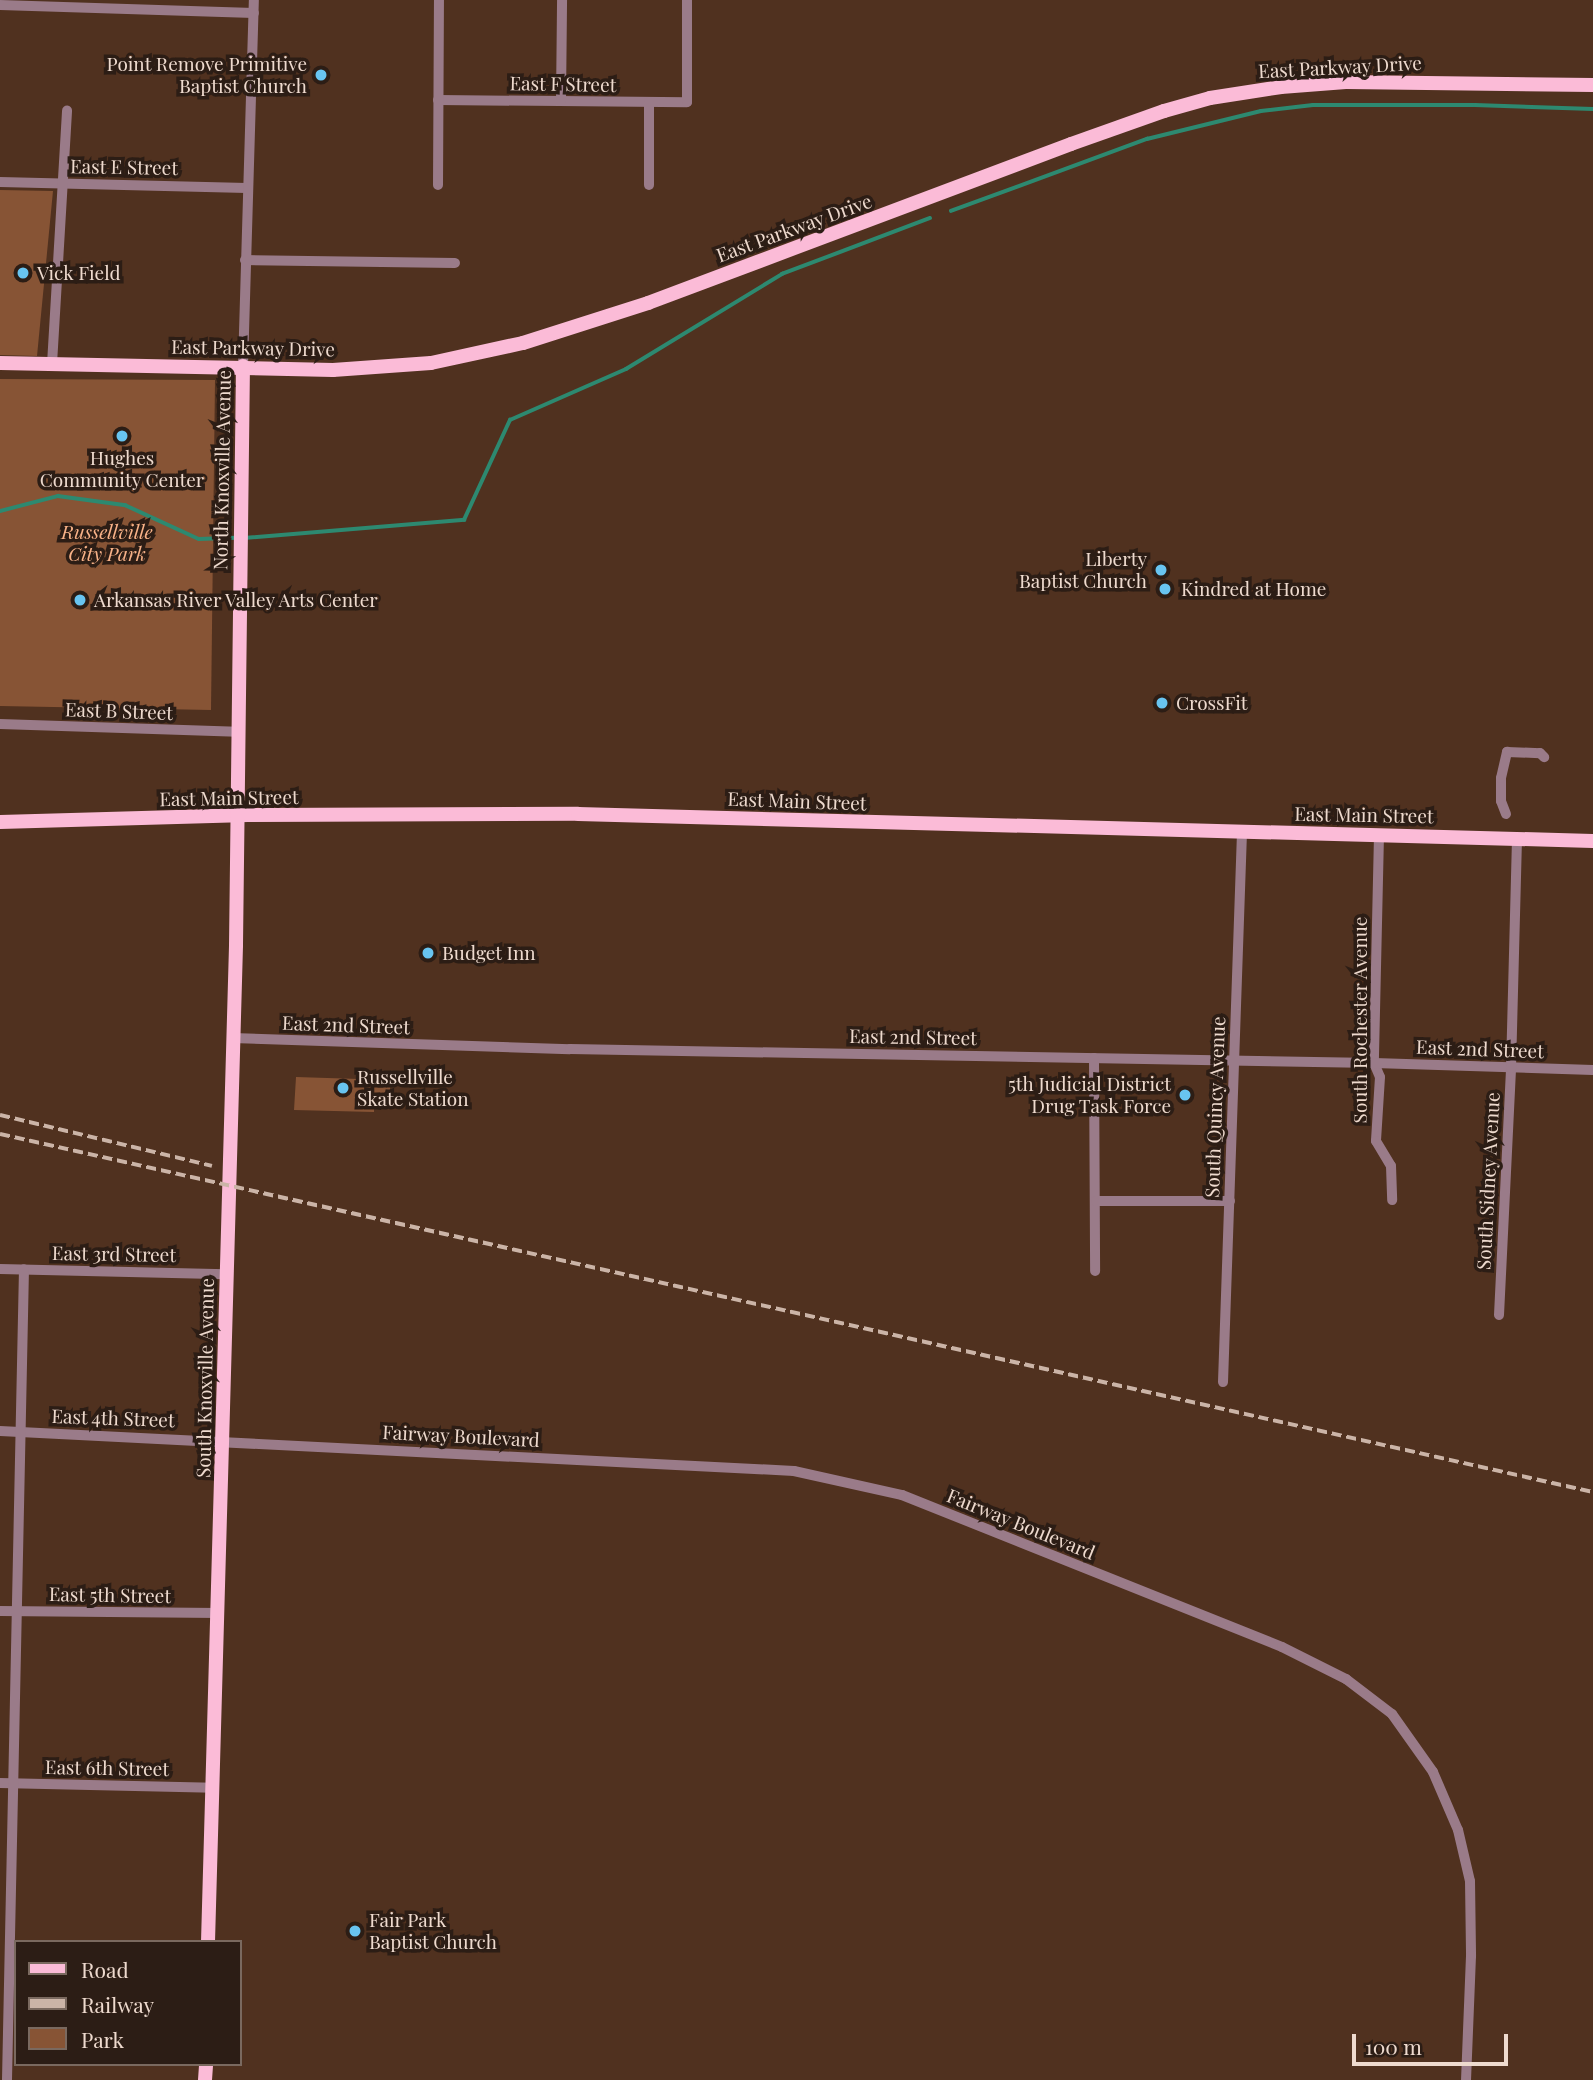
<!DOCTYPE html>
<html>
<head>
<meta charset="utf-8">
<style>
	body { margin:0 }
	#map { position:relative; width:1593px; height:2080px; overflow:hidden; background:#50311f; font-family:"Playfair Display",serif }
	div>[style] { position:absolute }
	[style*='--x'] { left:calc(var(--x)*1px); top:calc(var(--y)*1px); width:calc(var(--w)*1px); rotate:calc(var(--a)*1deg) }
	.green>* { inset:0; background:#875435 }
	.stream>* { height:3.5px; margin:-1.75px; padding:0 1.75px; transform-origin:1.75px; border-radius:1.75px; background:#2d8970 }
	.minor>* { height:10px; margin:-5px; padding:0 5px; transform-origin:5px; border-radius:5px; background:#9a7b89 }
	.major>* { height:14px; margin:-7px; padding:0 7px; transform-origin:7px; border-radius:7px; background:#fbbbd7 }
	.rail>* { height:3.5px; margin-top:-1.75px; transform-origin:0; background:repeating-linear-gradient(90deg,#cbb4a7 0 10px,transparent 0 15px) }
	.dots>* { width:19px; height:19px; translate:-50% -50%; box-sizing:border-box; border:4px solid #2c1d15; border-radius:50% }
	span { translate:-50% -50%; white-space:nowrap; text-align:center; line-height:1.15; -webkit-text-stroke:7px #2c1d15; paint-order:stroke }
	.poi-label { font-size:19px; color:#eedace }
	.right { translate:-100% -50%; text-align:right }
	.left { translate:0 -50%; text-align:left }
	.street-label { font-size:19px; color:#eedace }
	.park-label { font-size:19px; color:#f8b288; font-style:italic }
	.legend { position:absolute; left:14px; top:1940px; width:228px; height:126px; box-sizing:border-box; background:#2c1d15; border:2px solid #7a695f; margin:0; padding:9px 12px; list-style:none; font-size:21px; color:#eedace }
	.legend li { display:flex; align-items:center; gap:14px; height:35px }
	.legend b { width:35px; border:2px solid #7a695f }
	.scale { position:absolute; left:1352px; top:2034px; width:156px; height:32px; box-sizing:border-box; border:4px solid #eedace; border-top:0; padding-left:9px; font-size:21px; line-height:24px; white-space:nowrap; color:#eedace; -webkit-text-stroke:5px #2c1d15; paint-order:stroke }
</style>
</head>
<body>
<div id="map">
	<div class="green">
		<i style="clip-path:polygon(0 190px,53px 191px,37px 356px,0 355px)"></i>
		<i style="clip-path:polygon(0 379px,215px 380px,211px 710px,0 706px)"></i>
		<i style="clip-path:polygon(296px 1077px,390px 1080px,390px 1096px,374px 1096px,374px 1112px,294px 1110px)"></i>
	</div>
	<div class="stream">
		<i style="--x:951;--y:211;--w:209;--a:-20.2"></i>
		<i style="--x:1147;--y:139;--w:117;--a:-13.8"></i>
		<i style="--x:1261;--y:111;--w:52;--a:-6.6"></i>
		<i style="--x:1313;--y:105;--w:162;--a:0"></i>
		<i style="--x:1475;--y:105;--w:118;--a:1.9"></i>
		<i style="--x:0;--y:511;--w:60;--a:-14.5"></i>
		<i style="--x:58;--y:496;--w:68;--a:7.7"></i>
		<i style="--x:125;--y:505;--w:81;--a:24.7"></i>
		<i style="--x:199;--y:539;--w:37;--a:-2"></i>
		<i style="--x:244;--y:538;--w:221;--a:-4.7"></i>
		<i style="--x:464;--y:520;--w:110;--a:-65.3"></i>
		<i style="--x:510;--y:420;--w:127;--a:-23.7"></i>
		<i style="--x:626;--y:369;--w:183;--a:-31.3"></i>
		<i style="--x:782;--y:274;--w:158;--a:-20.7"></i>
	</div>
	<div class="minor">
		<i style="--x:0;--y:5;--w:254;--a:1.8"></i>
		<i style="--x:438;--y:100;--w:249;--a:0.5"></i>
		<i style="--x:687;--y:102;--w:102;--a:-90"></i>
		<i style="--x:561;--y:101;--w:101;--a:-89.4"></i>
		<i style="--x:649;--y:102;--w:83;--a:90"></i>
		<i style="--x:0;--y:182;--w:247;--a:1.4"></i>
		<i style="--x:438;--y:185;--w:185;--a:-89.7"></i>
		<i style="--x:245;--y:260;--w:210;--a:0.8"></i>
		<i style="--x:52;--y:364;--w:254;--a:-86.6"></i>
		<i style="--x:243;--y:366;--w:366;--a:-88.3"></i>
		<i style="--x:0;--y:724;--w:237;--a:1.9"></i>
		<i style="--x:1506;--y:814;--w:14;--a:-111"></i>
		<i style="--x:1501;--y:801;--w:23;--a:-90"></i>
		<i style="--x:1501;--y:778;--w:27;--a:-77"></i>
		<i style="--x:1507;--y:752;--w:33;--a:2"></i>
		<i style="--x:1540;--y:753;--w:6;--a:45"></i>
		<i style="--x:1379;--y:835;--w:228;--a:91.3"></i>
		<i style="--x:1374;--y:1063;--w:15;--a:67"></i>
		<i style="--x:1380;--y:1077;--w:64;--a:93.6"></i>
		<i style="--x:1376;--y:1141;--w:29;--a:59"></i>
		<i style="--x:1391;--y:1166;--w:34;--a:88"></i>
		<i style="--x:232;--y:1038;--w:338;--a:1.9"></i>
		<i style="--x:570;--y:1049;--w:804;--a:1"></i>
		<i style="--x:1374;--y:1063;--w:219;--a:1.8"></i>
		<i style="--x:1094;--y:1058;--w:213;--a:89.7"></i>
		<i style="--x:1096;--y:1201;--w:134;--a:0"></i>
		<i style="--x:0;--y:1269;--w:226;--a:1.3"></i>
		<i style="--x:1499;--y:1315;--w:247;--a:-87.2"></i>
		<i style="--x:1511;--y:1068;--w:230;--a:-88.5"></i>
		<i style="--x:1223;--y:1382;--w:550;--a:-88.02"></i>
		<i style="--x:0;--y:1431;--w:795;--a:2.88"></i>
		<i style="--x:794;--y:1471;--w:111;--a:12.5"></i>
		<i style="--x:902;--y:1495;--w:409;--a:21.8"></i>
		<i style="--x:1282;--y:1647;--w:72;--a:26.6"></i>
		<i style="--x:1346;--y:1679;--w:58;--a:37.3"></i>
		<i style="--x:1392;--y:1714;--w:71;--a:54.7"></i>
		<i style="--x:1433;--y:1772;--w:63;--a:66.7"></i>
		<i style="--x:1458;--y:1830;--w:52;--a:76.8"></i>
		<i style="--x:1470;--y:1881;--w:75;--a:89.2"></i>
		<i style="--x:1471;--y:1956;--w:124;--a:92.3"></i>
		<i style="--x:0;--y:1611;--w:219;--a:0.5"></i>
		<i style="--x:0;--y:1783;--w:213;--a:1.3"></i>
		<i style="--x:7;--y:2080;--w:811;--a:-88.8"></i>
	</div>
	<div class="major">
		<i style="--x:0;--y:363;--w:333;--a:1.2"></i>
		<i style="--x:333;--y:370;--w:98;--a:-4.1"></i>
		<i style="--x:431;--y:363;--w:94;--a:-12.3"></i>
		<i style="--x:523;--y:343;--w:131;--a:-17.7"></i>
		<i style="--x:648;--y:303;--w:452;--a:-20.6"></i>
		<i style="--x:1071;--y:144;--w:99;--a:-19.5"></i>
		<i style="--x:1164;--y:111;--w:48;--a:-15.8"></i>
		<i style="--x:1210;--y:98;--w:72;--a:-8.8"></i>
		<i style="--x:1281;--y:87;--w:65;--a:-4.4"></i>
		<i style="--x:1346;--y:82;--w:247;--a:0.7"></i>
		<i style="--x:0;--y:822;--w:248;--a:-1.6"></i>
		<i style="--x:248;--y:815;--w:330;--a:-0.2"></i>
		<i style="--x:578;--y:814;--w:1015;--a:1.52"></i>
		<i style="--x:208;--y:1942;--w:997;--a:-88.39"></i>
		<i style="--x:236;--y:945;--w:579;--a:-89.31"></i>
		<i style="--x:205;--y:2080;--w:16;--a:-86"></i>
	</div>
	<div class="rail">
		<i style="--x:0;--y:1115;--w:218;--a:13.5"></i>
		<i style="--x:0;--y:1134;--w:1633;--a:12.67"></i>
	</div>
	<div class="dots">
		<i style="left:321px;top:75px;background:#68c4f0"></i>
		<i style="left:23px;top:273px;background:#68c4f0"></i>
		<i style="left:122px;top:436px;background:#68c4f0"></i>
		<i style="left:1161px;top:570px;background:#68c4f0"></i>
		<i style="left:1165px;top:589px;background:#68c4f0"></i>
		<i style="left:80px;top:600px;background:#68c4f0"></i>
		<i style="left:1162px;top:703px;background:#68c4f0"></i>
		<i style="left:428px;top:953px;background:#68c4f0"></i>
		<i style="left:343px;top:1088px;background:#68c4f0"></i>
		<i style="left:1185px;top:1095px;background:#68c4f0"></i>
		<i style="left:355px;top:1931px;background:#68c4f0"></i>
	</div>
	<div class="poi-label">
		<span class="right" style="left:307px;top:75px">Point Remove Primitive<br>Baptist Church</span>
		<span class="left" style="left:37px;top:273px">Vick Field</span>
		<span style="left:122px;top:469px">Hughes<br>Community Center</span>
		<span class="right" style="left:1147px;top:570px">Liberty<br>Baptist Church</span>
		<span class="left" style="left:1181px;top:589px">Kindred at Home</span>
		<span class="left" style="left:94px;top:600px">Arkansas River Valley Arts Center</span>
		<span class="left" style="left:1176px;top:703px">CrossFit</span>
		<span class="left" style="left:442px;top:953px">Budget Inn</span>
		<span class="left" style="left:357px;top:1088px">Russellville<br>Skate Station</span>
		<span class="right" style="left:1171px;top:1095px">5th Judicial District<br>Drug Task Force</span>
		<span class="left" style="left:369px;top:1931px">Fair Park<br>Baptist Church</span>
	</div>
	<div class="street-label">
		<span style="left:1340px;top:67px;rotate:-3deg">East Parkway Drive</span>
		<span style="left:563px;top:84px;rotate:1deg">East F Street</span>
		<span style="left:124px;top:167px;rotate:1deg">East E Street</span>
		<span style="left:794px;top:228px;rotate:-20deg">East Parkway Drive</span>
		<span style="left:253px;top:348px;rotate:1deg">East Parkway Drive</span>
		<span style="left:222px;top:470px;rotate:-89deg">North Knoxville Avenue</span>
		<span style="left:119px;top:711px;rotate:2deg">East B Street</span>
		<span style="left:229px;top:798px;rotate:-1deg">East Main Street</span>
		<span style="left:797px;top:801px;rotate:2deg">East Main Street</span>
		<span style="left:1364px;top:815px;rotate:1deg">East Main Street</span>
		<span style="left:1360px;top:1020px;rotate:-90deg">South Rochester Avenue</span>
		<span style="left:346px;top:1025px;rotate:2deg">East 2nd Street</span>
		<span style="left:913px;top:1037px;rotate:1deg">East 2nd Street</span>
		<span style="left:1480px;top:1049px;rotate:2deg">East 2nd Street</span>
		<span style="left:1215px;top:1107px;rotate:-88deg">South Quincy Avenue</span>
		<span style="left:1488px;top:1181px;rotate:-87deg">South Sidney Avenue</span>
		<span style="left:114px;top:1254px;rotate:1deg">East 3rd Street</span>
		<span style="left:205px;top:1378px;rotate:-89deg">South Knoxville Avenue</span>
		<span style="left:113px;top:1418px;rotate:2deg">East 4th Street</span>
		<span style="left:461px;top:1436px;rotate:3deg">Fairway Boulevard</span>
		<span style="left:1021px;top:1524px;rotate:22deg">Fairway Boulevard</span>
		<span style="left:110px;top:1595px;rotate:1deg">East 5th Street</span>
		<span style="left:107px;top:1768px;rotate:1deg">East 6th Street</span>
	</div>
	<div class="park-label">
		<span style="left:107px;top:543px">Russellville<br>City Park</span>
	</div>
	<ul class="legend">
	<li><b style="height:9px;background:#fbbbd7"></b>Road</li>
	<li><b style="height:9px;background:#cbb4a7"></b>Railway</li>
	<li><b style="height:19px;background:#875435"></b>Park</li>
	</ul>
	<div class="scale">100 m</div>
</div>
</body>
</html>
